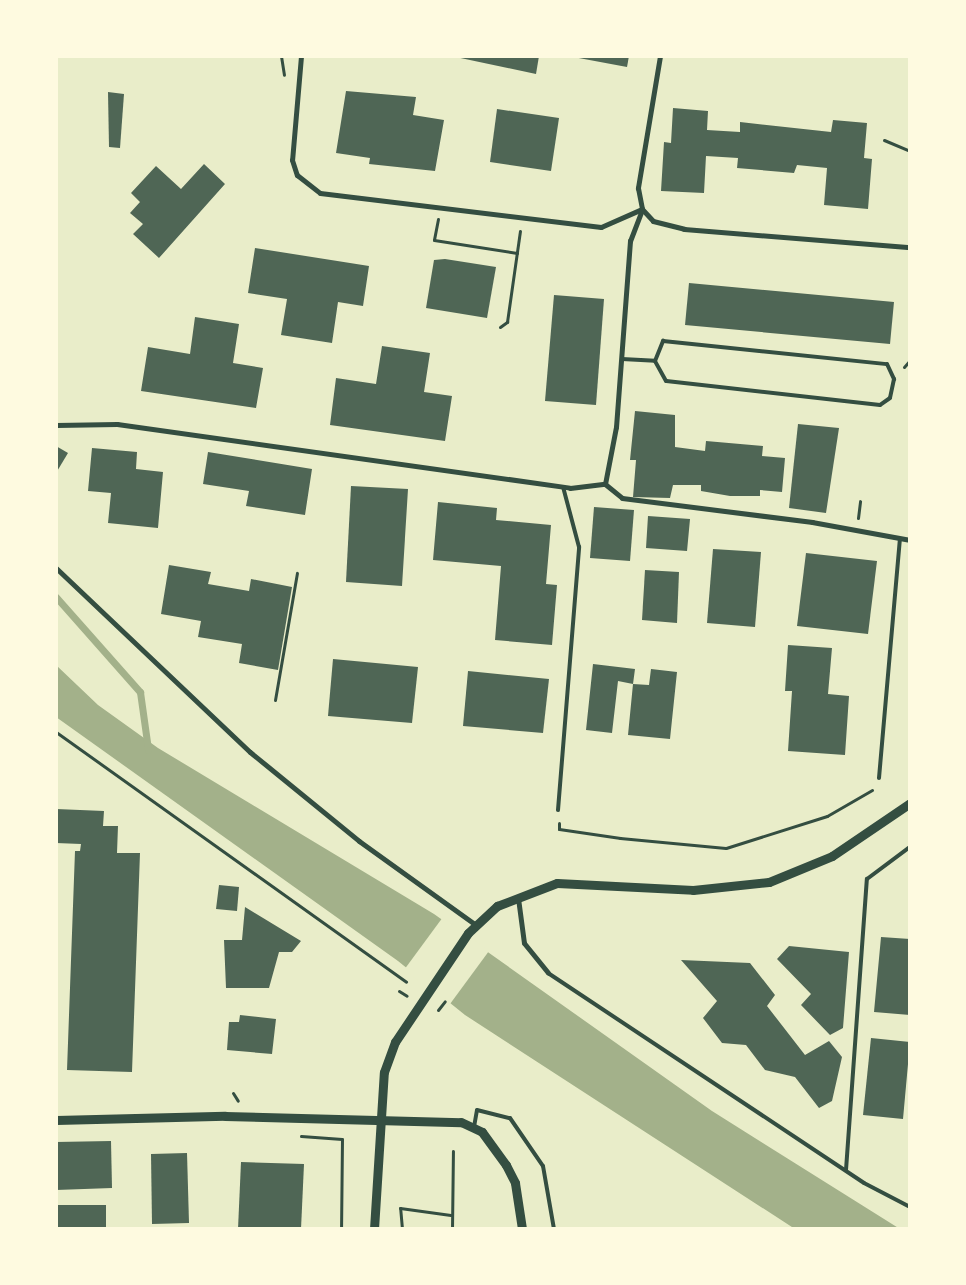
<!DOCTYPE html>
<html>
<head>
<meta charset="utf-8">
<style>
	body { margin:0 }
	#map { position:relative; width:966px; height:1285px; overflow:hidden; background:#e9edc9; font-family:Roboto,sans-serif }
	div>[style] { position:absolute }
	[style*='--x'] { left:calc(var(--x)*1px); top:calc(var(--y)*1px); width:calc(var(--w)*1px); rotate:calc(var(--a)*1deg) }
	.water>* { inset:0; background:#a3b18a }
	.pier>* { inset:0; background:#e9edc9 }
	.stream>* { height:7px; margin:-3.5px; padding:0 3.5px; transform-origin:3.5px; border-radius:3.5px; background:#a3b18a }
	.building>* { inset:0; background:#4f6655 }
	.path>* { height:3px; margin:-1.5px; padding:0 1.5px; transform-origin:1.5px; border-radius:1.5px; background:#344e41 }
	.service>* { height:4px; margin:-2px; padding:0 2px; transform-origin:2px; border-radius:2px; background:#344e41 }
	.minor>* { height:5px; margin:-2.5px; padding:0 2.5px; transform-origin:2.5px; border-radius:2.5px; background:#344e41 }
	.tertiary>* { height:9px; margin:-4.5px; padding:0 4.5px; transform-origin:4.5px; border-radius:4.5px; background:#344e41 }
	span { translate:-50% -50%; white-space:nowrap; text-align:center; line-height:1.15; -webkit-text-stroke:5px #fefae0; paint-order:stroke }
	.frame { position:absolute; inset:0; border:58px solid #fefae0; pointer-events:none }
</style>
</head>
<body>
<div id="map">
	<div class="water">
		<i style="clip-path:polygon(56px 665px,98px 705px,158px 748px,434px 914px,712px 1111px,900px 1229px,795px 1229px,465px 1015px,398px 961px,56px 717px)"></i>
	</div>
	<div class="pier">
		<i style="clip-path:polygon(443px 917px,489px 951px,450px 1004px,404px 970px)"></i>
	</div>
	<div class="stream">
		<i style="--x:56;--y:597;--w:127;--a:48.5"></i>
		<i style="--x:140;--y:692;--w:58;--a:82"></i>
	</div>
	<div class="building">
		<i style="clip-path:polygon(451px 56px,539px 56px,536px 74px)"></i>
		<i style="clip-path:polygon(568px 56px,629px 56px,627px 67px)"></i>
		<i style="clip-path:polygon(346px 91px,416px 97px,413px 115px,444px 120px,435px 171px,369px 164px,370px 158px,336px 153px)"></i>
		<i style="clip-path:polygon(108px 92px,124px 94px,120px 148px,109px 147px)"></i>
		<i style="clip-path:polygon(673px 108px,708px 111px,707px 130px,740px 132px,740px 122px,831px 132px,833px 120px,867px 123px,864px 158px,872px 159px,868px 209px,824px 205px,827px 168px,797px 165px,794px 173px,737px 168px,738px 158px,706px 156px,704px 193px,661px 191px,664px 142px,671px 143px)"></i>
		<i style="clip-path:polygon(497px 109px,559px 118px,551px 171px,490px 162px)"></i>
		<i style="clip-path:polygon(204px 164px,225px 184px,159px 258px,133px 234px,143px 224px,130px 213px,140px 202px,131px 193px,156px 166px,181px 189px)"></i>
		<i style="clip-path:polygon(255px 248px,369px 266px,363px 306px,338px 302px,332px 343px,281px 335px,287px 299px,248px 293px)"></i>
		<i style="clip-path:polygon(445px 259px,496px 267px,487px 318px,426px 308px,434px 260px)"></i>
		<i style="clip-path:polygon(689px 283px,894px 302px,890px 344px,685px 325px)"></i>
		<i style="clip-path:polygon(554px 295px,604px 299px,596px 405px,545px 401px)"></i>
		<i style="clip-path:polygon(195px 317px,239px 324px,233px 363px,263px 368px,256px 408px,141px 391px,148px 347px,190px 354px)"></i>
		<i style="clip-path:polygon(382px 346px,430px 353px,424px 392px,452px 396px,445px 441px,330px 425px,336px 378px,376px 384px)"></i>
		<i style="clip-path:polygon(635px 411px,675px 415px,675px 447px,705px 451px,706px 441px,763px 446px,762px 456px,785px 458px,782px 492px,760px 490px,760px 496px,730px 496px,701px 491px,701px 485px,673px 485px,670px 498px,633px 497px,636px 460px,630px 460px)"></i>
		<i style="clip-path:polygon(798px 424px,839px 428px,826px 513px,789px 508px)"></i>
		<i style="clip-path:polygon(56px 446px,68px 453px,56px 473px)"></i>
		<i style="clip-path:polygon(92px 448px,137px 452px,136px 469px,163px 472px,158px 528px,108px 523px,111px 493px,88px 491px)"></i>
		<i style="clip-path:polygon(208px 452px,312px 469px,305px 515px,246px 506px,249px 491px,203px 484px)"></i>
		<i style="clip-path:polygon(351px 486px,408px 489px,402px 586px,346px 582px)"></i>
		<i style="clip-path:polygon(438px 502px,497px 508px,496px 520px,551px 525px,546px 584px,557px 585px,552px 645px,495px 640px,501px 566px,433px 560px)"></i>
		<i style="clip-path:polygon(594px 507px,634px 510px,630px 561px,590px 558px)"></i>
		<i style="clip-path:polygon(648px 516px,690px 519px,687px 551px,646px 548px)"></i>
		<i style="clip-path:polygon(713px 549px,761px 552px,755px 627px,707px 623px)"></i>
		<i style="clip-path:polygon(806px 553px,877px 561px,868px 634px,797px 626px)"></i>
		<i style="clip-path:polygon(169px 565px,211px 572px,208px 584px,249px 591px,251px 579px,292px 587px,278px 670px,239px 663px,242px 644px,198px 637px,201px 621px,161px 614px)"></i>
		<i style="clip-path:polygon(645px 570px,679px 572px,677px 623px,642px 620px)"></i>
		<i style="clip-path:polygon(788px 645px,832px 648px,828px 694px,849px 696px,845px 755px,788px 751px,792px 691px,785px 691px)"></i>
		<i style="clip-path:polygon(333px 659px,418px 667px,412px 723px,328px 716px)"></i>
		<i style="clip-path:polygon(593px 664px,635px 669px,633px 684px,618px 681px,612px 733px,586px 730px)"></i>
		<i style="clip-path:polygon(651px 669px,677px 672px,670px 739px,628px 735px,633px 684px,649px 685px)"></i>
		<i style="clip-path:polygon(468px 671px,549px 679px,543px 733px,463px 726px)"></i>
		<i style="clip-path:polygon(56px 809px,104px 811px,103px 826px,118px 826px,117px 853px,140px 853px,132px 1072px,67px 1070px,75px 851px,80px 851px,81px 844px,56px 843px)"></i>
		<i style="clip-path:polygon(219px 885px,239px 887px,237px 911px,216px 909px)"></i>
		<i style="clip-path:polygon(245px 907px,301px 941px,292px 952px,279px 952px,269px 988px,226px 988px,224px 940px,242px 940px)"></i>
		<i style="clip-path:polygon(881px 937px,910px 939px,910px 1015px,874px 1012px)"></i>
		<i style="clip-path:polygon(789px 946px,849px 952px,843px 1028px,830px 1035px,801px 1005px,811px 994px,777px 959px)"></i>
		<i style="clip-path:polygon(681px 960px,750px 963px,775px 995px,767px 1006px,805px 1055px,829px 1041px,842px 1057px,832px 1101px,819px 1108px,795px 1077px,765px 1070px,746px 1045px,722px 1043px,703px 1018px,717px 1001px)"></i>
		<i style="clip-path:polygon(240px 1015px,276px 1019px,272px 1054px,227px 1050px,229px 1022px,239px 1022px)"></i>
		<i style="clip-path:polygon(871px 1038px,910px 1042px,903px 1119px,863px 1115px)"></i>
		<i style="clip-path:polygon(111px 1141px,112px 1188px,56px 1190px,56px 1142px)"></i>
		<i style="clip-path:polygon(187px 1153px,189px 1223px,152px 1224px,151px 1154px)"></i>
		<i style="clip-path:polygon(241px 1162px,304px 1164px,301px 1229px,238px 1229px)"></i>
		<i style="clip-path:polygon(56px 1205px,106px 1205px,106px 1229px,56px 1229px)"></i>
	</div>
	<div class="path">
		<i style="--x:281;--y:56;--w:19;--a:81"></i>
		<i style="--x:884;--y:140;--w:28;--a:23"></i>
		<i style="--x:438;--y:219;--w:21;--a:101"></i>
		<i style="--x:434;--y:240;--w:84;--a:8.9"></i>
		<i style="--x:500;--y:327;--w:9;--a:-36"></i>
		<i style="--x:507;--y:322;--w:92;--a:-81.9"></i>
		<i style="--x:904;--y:367;--w:9;--a:-49"></i>
		<i style="--x:858;--y:518;--w:17;--a:-83"></i>
		<i style="--x:275;--y:700;--w:129;--a:-80.2"></i>
		<i style="--x:56;--y:732;--w:430;--a:35.5"></i>
		<i style="--x:559;--y:823;--w:6;--a:90"></i>
		<i style="--x:559;--y:829;--w:62;--a:8.4"></i>
		<i style="--x:620;--y:838;--w:106;--a:5.4"></i>
		<i style="--x:726;--y:848;--w:106;--a:-17.6"></i>
		<i style="--x:827;--y:816;--w:52;--a:-30"></i>
		<i style="--x:399;--y:991;--w:9;--a:32"></i>
		<i style="--x:438;--y:1010;--w:11;--a:-52"></i>
		<i style="--x:233;--y:1093;--w:9;--a:58"></i>
		<i style="--x:301;--y:1136;--w:41;--a:4.2"></i>
		<i style="--x:342;--y:1139;--w:90;--a:90.6"></i>
		<i style="--x:402;--y:1229;--w:21;--a:-95"></i>
		<i style="--x:400;--y:1208;--w:51;--a:7.8"></i>
		<i style="--x:452;--y:1229;--w:78;--a:-89.3"></i>
	</div>
	<div class="service">
		<i style="--x:663;--y:341;--w:225;--a:5.9"></i>
		<i style="--x:887;--y:364;--w:17;--a:65"></i>
		<i style="--x:894;--y:379;--w:19;--a:102"></i>
		<i style="--x:890;--y:398;--w:12;--a:145"></i>
		<i style="--x:880;--y:405;--w:215;--a:-173.6"></i>
		<i style="--x:666;--y:381;--w:23;--a:-119"></i>
		<i style="--x:655;--y:361;--w:22;--a:-68"></i>
		<i style="--x:622;--y:359;--w:33;--a:3"></i>
		<i style="--x:879;--y:778;--w:240;--a:-85"></i>
		<i style="--x:558;--y:810;--w:264;--a:-85.4"></i>
		<i style="--x:579;--y:547;--w:62;--a:-104.9"></i>
		<i style="--x:548;--y:973;--w:379;--a:33.6"></i>
		<i style="--x:864;--y:1183;--w:52;--a:27.6"></i>
		<i style="--x:474;--y:1127;--w:17;--a:-80"></i>
		<i style="--x:477;--y:1110;--w:34;--a:14"></i>
		<i style="--x:510;--y:1118;--w:58;--a:55.5"></i>
		<i style="--x:543;--y:1166;--w:64;--a:80.1"></i>
		<i style="--x:846;--y:1170;--w:292;--a:-85.9"></i>
		<i style="--x:867;--y:879;--w:54;--a:-36.7"></i>
	</div>
	<div class="minor">
		<i style="--x:301;--y:56;--w:104;--a:94.9"></i>
		<i style="--x:292;--y:160;--w:16;--a:72"></i>
		<i style="--x:297;--y:175;--w:29;--a:38"></i>
		<i style="--x:320;--y:193;--w:283;--a:6.9"></i>
		<i style="--x:601;--y:227;--w:45;--a:-23.7"></i>
		<i style="--x:660;--y:56;--w:134;--a:99.5"></i>
		<i style="--x:638;--y:188;--w:21;--a:79"></i>
		<i style="--x:642;--y:209;--w:16;--a:47"></i>
		<i style="--x:653;--y:221;--w:32;--a:14"></i>
		<i style="--x:684;--y:229;--w:227;--a:4.6"></i>
		<i style="--x:56;--y:425;--w:61;--a:-0.9"></i>
		<i style="--x:117;--y:424;--w:457;--a:8"></i>
		<i style="--x:570;--y:488;--w:35;--a:-7"></i>
		<i style="--x:605;--y:484;--w:22;--a:39"></i>
		<i style="--x:622;--y:498;--w:192;--a:7.2"></i>
		<i style="--x:812;--y:522;--w:100;--a:10.4"></i>
		<i style="--x:605;--y:484;--w:58;--a:-79.1"></i>
		<i style="--x:616;--y:427;--w:187;--a:-85.7"></i>
		<i style="--x:630;--y:241;--w:33;--a:-69"></i>
		<i style="--x:56;--y:568;--w:267;--a:43.5"></i>
		<i style="--x:250;--y:752;--w:141;--a:39.2"></i>
		<i style="--x:359;--y:841;--w:144;--a:35.7"></i>
		<i style="--x:518;--y:898;--w:45;--a:82.4"></i>
		<i style="--x:524;--y:943;--w:38;--a:51"></i>
	</div>
	<div class="tertiary">
		<i style="--x:56;--y:1120;--w:169;--a:-1.4"></i>
		<i style="--x:225;--y:1116;--w:236;--a:1.5"></i>
		<i style="--x:461;--y:1122;--w:23;--a:25"></i>
		<i style="--x:482;--y:1132;--w:41;--a:54"></i>
		<i style="--x:506;--y:1165;--w:20;--a:63"></i>
		<i style="--x:515;--y:1183;--w:47;--a:81.3"></i>
		<i style="--x:374;--y:1229;--w:157;--a:-86.4"></i>
		<i style="--x:384;--y:1072;--w:32;--a:-70"></i>
		<i style="--x:395;--y:1042;--w:131;--a:-56.2"></i>
		<i style="--x:468;--y:933;--w:40;--a:-43"></i>
		<i style="--x:497;--y:906;--w:64;--a:-21"></i>
		<i style="--x:557;--y:883;--w:136;--a:2.9"></i>
		<i style="--x:693;--y:890;--w:76;--a:-6"></i>
		<i style="--x:769;--y:882;--w:68;--a:-22.4"></i>
		<i style="--x:832;--y:856;--w:94;--a:-34.2"></i>
	</div>
	<div class="frame"></div>
</div>
</body>
</html>
